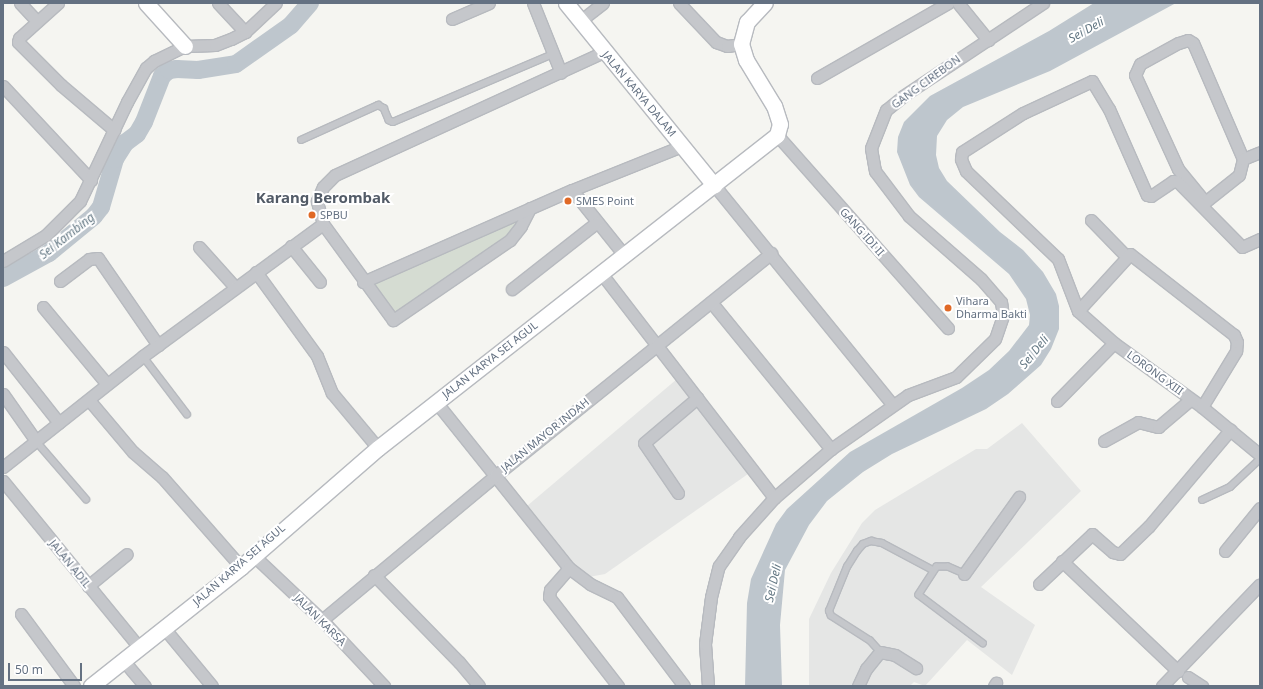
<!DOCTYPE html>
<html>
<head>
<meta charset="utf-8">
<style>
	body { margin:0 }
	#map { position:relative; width:1263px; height:689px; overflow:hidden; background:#f5f5f1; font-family:"Noto Sans",sans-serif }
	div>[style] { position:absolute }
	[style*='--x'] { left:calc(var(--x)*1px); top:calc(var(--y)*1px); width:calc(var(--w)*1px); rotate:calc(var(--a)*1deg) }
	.built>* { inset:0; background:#e5e6e5 }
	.green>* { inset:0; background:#d5dcd2 }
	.water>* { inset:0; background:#bec6cd }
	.river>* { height:18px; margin:-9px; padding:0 9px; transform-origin:9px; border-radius:9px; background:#bec6cd }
	.roads { filter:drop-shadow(1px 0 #b7babf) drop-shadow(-1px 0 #b7babf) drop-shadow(0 1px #b7babf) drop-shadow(0 -1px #b7babf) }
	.lane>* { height:5.5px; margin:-2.75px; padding:0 2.75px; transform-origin:2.75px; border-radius:2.75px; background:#c5c7cb }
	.street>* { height:11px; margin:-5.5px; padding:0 5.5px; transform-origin:5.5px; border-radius:5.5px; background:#c5c7cb }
	.secondary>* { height:15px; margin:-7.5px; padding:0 7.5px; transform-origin:7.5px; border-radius:7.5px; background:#fff }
	.dots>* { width:11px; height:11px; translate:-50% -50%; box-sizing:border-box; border:2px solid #fff; border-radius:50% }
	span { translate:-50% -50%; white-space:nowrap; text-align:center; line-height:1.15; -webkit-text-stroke:4px #fff; paint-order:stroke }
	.street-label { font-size:11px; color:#647182 }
	.poi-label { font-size:11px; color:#647182 }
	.left { translate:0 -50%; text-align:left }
	.water-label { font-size:12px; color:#657985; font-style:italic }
	.district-label { font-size:15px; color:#525b67; font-weight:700 }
	.frame { position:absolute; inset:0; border:4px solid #647182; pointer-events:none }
	.scale { position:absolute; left:8px; top:663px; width:74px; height:18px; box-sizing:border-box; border:2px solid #647182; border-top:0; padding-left:5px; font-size:12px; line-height:14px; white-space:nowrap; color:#647182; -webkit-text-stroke:3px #fff; paint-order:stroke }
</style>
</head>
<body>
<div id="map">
	<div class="built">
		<i style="clip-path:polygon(677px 379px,748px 474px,605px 574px,583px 578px,527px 506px)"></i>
		<i style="clip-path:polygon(1022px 423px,1081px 491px,981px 587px,1035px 625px,1012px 675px,967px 640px,925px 686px,914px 682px,910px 686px,809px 686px,809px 619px,831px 573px,862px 523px,875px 510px,976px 449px,987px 449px)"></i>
	</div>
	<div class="green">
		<i style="clip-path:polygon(524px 212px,520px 225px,398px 317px,364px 282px)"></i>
	</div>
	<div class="water">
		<i style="clip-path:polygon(1094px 3px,1176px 3px,1050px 71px,963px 107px,947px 120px,937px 136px,936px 155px,939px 168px,947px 181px,1000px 232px,1023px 250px,1043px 272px,1056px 294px,1059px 306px,1059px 329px,1051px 349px,1041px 365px,1008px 394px,986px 409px,892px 454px,863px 472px,827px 501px,809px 525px,785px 570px,780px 625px,782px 686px,745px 686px,747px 603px,751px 579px,776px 524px,787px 509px,850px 452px,962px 388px,989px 370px,1009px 351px,1029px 325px,1030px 315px,1026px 299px,1009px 274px,919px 197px,910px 185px,897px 152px,898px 137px,904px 122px,930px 96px,1049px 31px)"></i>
	</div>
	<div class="river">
		<i style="--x:3;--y:278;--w:52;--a:-28.5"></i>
		<i style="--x:49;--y:253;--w:58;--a:-39.4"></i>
		<i style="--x:94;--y:216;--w:11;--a:-52"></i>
		<i style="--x:101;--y:207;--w:50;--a:-73.7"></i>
		<i style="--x:115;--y:159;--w:19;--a:-58"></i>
		<i style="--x:125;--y:143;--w:15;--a:-37"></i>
		<i style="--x:137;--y:134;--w:14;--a:-60"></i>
		<i style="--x:144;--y:122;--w:49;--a:-68.6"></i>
		<i style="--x:162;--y:76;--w:9;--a:-41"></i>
		<i style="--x:169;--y:70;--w:8;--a:-7"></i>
		<i style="--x:177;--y:69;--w:21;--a:3"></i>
		<i style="--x:198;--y:70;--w:38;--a:-9"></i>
		<i style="--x:236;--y:64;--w:67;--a:-35.3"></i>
		<i style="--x:291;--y:25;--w:29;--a:-49"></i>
	</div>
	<div class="roads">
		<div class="lane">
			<i style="--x:301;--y:140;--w:85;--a:-24.4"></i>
			<i style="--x:378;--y:105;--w:7;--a:27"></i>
			<i style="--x:384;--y:108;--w:13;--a:67"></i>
			<i style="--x:389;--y:120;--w:4;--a:27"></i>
			<i style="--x:393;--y:122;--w:174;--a:-23"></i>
			<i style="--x:143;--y:356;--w:73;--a:52.8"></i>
			<i style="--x:36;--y:441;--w:77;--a:49.2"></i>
			<i style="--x:1202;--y:500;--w:31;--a:-25"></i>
			<i style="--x:1230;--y:487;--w:41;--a:-43"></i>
			<i style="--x:964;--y:574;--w:17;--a:-156"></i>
			<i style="--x:948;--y:567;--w:11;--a:180"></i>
			<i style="--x:937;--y:567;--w:33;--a:123"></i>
			<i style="--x:919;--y:595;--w:80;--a:36.9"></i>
			<i style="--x:880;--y:652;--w:15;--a:-132"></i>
			<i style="--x:870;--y:641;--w:46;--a:-147.3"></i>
			<i style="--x:831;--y:616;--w:5;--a:-112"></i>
			<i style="--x:829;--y:611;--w:48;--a:-67.8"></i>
			<i style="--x:847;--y:567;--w:19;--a:-58"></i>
			<i style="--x:857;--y:551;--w:9;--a:-49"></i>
			<i style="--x:863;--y:544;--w:9;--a:-21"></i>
			<i style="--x:871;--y:541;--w:11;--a:10"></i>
			<i style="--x:882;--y:543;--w:58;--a:27.9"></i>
		</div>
		<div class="street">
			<i style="--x:20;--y:3;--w:25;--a:47"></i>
			<i style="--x:58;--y:3;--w:52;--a:138.1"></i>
			<i style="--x:19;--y:38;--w:4;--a:104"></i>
			<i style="--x:18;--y:42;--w:61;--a:45"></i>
			<i style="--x:61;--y:85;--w:70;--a:40.3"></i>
			<i style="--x:218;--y:3;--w:40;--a:47"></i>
			<i style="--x:533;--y:3;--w:75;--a:68.2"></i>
			<i style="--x:679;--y:3;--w:54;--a:46.5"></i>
			<i style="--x:716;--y:42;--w:12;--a:20"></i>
			<i style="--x:727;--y:46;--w:14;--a:-8"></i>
			<i style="--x:958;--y:3;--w:48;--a:51"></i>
			<i style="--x:452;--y:19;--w:40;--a:-23.4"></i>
			<i style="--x:580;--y:21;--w:29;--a:-38"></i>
			<i style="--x:817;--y:78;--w:151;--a:-29.8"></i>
			<i style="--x:3;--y:86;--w:129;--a:46.9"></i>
			<i style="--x:777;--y:135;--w:258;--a:48.5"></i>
			<i style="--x:1243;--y:159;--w:126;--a:-113.3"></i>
			<i style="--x:1193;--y:43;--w:6;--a:-149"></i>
			<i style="--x:1188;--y:40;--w:10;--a:163"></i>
			<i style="--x:1178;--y:43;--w:43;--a:151.1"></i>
			<i style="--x:1140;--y:64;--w:12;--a:114"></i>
			<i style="--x:1135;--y:75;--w:103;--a:65.4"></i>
			<i style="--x:1178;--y:169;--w:43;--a:50.7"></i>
			<i style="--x:1205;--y:202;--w:43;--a:-38.5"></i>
			<i style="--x:1239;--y:175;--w:16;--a:-76"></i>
			<i style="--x:1243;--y:159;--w:18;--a:-22"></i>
			<i style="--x:714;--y:185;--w:282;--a:50.9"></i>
			<i style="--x:572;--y:190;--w:83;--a:51.3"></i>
			<i style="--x:530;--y:208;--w:20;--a:117"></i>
			<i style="--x:521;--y:226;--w:18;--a:128"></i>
			<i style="--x:510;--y:240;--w:142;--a:145.6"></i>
			<i style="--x:393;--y:320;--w:119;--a:-126.1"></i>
			<i style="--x:323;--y:224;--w:24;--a:-105"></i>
			<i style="--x:317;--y:201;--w:15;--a:-67"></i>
			<i style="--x:323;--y:187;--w:17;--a:-45"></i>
			<i style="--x:335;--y:175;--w:296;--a:-24.6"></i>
			<i style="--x:1091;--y:220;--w:50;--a:45.8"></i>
			<i style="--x:291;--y:246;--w:46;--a:51.1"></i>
			<i style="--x:199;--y:247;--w:54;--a:48"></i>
			<i style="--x:3;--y:261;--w:50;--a:-31.2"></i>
			<i style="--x:46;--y:235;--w:48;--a:-45"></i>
			<i style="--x:80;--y:201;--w:110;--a:-64.6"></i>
			<i style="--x:127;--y:102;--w:39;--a:-61"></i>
			<i style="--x:146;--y:68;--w:11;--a:-41"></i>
			<i style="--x:154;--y:61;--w:34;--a:-26"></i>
			<i style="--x:185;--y:46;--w:30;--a:-2"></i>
			<i style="--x:215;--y:45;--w:17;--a:-21"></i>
			<i style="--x:231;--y:39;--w:16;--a:-27"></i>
			<i style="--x:245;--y:32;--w:42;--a:-43.1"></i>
			<i style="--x:256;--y:272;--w:104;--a:54"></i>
			<i style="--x:317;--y:356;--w:40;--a:68"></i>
			<i style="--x:332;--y:393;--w:72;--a:50.1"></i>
			<i style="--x:601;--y:273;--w:284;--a:52.4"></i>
			<i style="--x:60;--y:281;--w:36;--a:-37"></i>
			<i style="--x:89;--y:259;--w:9;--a:-6"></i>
			<i style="--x:98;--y:258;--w:106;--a:55.4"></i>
			<i style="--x:363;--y:282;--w:228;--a:-23.8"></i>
			<i style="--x:572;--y:190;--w:118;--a:-21.8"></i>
			<i style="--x:512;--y:289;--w:108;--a:-38.2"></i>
			<i style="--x:711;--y:302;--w:190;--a:50.8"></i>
			<i style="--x:43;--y:307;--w:100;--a:50.3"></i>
			<i style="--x:1078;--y:311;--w:48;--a:41.6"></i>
			<i style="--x:1114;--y:343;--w:109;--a:36"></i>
			<i style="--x:1202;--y:407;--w:75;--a:39.6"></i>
			<i style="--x:3;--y:352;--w:90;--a:51.7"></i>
			<i style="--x:3;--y:394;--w:57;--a:54.9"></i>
			<i style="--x:89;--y:400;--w:68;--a:49.8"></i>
			<i style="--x:133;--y:452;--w:38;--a:41"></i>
			<i style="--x:162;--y:477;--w:120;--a:48.7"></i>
			<i style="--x:1057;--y:401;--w:81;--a:-45.5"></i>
			<i style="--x:436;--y:402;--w:213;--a:51.3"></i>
			<i style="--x:569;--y:568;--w:26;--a:37"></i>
			<i style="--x:590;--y:584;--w:30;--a:26"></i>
			<i style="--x:617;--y:597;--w:111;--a:53"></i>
			<i style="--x:1202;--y:407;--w:66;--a:-58.7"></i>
			<i style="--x:1236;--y:351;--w:9;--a:-84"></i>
			<i style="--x:1237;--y:342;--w:8;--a:-113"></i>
			<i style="--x:1234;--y:335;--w:132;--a:-142.1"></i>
			<i style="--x:1130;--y:254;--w:77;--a:132.4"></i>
			<i style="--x:1078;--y:311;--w:56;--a:-111"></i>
			<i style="--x:1058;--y:259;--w:127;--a:-136.3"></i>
			<i style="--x:966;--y:171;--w:13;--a:-113"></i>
			<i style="--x:961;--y:159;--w:7;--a:-82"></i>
			<i style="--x:962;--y:152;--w:72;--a:-32.6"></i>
			<i style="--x:1023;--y:113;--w:76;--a:-24.9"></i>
			<i style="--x:1092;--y:81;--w:33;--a:59"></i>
			<i style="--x:1109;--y:109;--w:94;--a:66.2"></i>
			<i style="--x:1147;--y:195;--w:4;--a:14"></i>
			<i style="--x:1151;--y:196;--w:27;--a:-34"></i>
			<i style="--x:1173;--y:181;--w:5;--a:11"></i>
			<i style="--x:1178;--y:182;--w:91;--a:45.4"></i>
			<i style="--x:1242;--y:247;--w:20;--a:-24"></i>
			<i style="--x:1104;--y:441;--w:39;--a:-29"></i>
			<i style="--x:1138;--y:422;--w:21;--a:14"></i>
			<i style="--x:1158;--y:427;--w:43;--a:-40.3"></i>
			<i style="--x:3;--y:467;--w:179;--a:-38.4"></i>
			<i style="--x:143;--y:356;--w:223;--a:-36.3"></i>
			<i style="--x:3;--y:481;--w:215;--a:50.7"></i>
			<i style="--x:678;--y:493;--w:60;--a:-124.2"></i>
			<i style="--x:644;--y:443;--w:70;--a:-40.3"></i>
			<i style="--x:1225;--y:551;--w:55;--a:-50.9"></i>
			<i style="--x:253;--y:555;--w:95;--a:43.3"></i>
			<i style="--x:322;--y:620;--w:91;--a:46.8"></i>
			<i style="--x:1062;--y:561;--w:160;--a:43.5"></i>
			<i style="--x:569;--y:568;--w:29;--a:131"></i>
			<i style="--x:550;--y:590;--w:7;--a:98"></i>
			<i style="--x:549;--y:597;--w:113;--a:52.2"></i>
			<i style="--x:964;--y:574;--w:95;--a:-54.5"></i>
			<i style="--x:374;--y:575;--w:122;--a:45.7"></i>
			<i style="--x:459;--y:662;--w:31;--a:50"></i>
			<i style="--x:1039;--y:584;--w:73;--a:-43.3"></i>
			<i style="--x:1092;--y:534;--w:28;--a:41"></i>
			<i style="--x:1113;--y:552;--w:7;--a:16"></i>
			<i style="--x:1120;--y:554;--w:40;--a:-44"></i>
			<i style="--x:1149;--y:526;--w:126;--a:-49.8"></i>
			<i style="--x:88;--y:586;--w:50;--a:-39.4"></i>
			<i style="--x:21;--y:614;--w:89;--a:53.6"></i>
			<i style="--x:322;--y:620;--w:225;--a:-39.8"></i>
			<i style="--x:495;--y:476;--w:355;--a:-38.9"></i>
			<i style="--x:164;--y:628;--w:75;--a:50.4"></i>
			<i style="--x:123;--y:660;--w:34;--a:50"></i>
			<i style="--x:1188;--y:677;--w:17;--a:33"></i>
			<i style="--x:708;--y:686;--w:42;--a:-94.1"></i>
			<i style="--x:705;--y:644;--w:47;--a:-82.7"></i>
			<i style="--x:711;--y:597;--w:32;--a:-76"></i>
			<i style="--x:719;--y:566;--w:35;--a:-55"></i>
			<i style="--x:739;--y:537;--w:52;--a:-48.1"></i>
			<i style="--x:774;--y:498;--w:75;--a:-40.7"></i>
			<i style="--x:831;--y:449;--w:94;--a:-35"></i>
			<i style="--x:908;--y:395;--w:51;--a:-20.6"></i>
			<i style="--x:956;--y:377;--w:54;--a:-44.3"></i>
			<i style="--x:995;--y:339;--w:24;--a:-71"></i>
			<i style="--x:1003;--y:316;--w:14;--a:-98"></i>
			<i style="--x:1001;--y:302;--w:30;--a:-131"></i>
			<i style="--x:981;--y:279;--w:96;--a:-138.8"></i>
			<i style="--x:909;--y:216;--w:56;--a:-127.1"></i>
			<i style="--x:875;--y:171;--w:23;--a:-100"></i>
			<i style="--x:871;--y:148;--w:41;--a:-68.5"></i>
			<i style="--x:886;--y:110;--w:22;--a:-39"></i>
			<i style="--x:903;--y:96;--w:168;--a:-33.6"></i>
			<i style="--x:858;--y:686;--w:19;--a:-65"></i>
			<i style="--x:866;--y:669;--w:22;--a:-51"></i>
			<i style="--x:880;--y:652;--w:15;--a:11"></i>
			<i style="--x:895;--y:655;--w:25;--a:32"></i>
			<i style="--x:994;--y:686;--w:4;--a:-56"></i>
			<i style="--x:1162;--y:686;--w:141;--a:-46.1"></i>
		</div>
		<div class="secondary">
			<i style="--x:146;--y:3;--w:58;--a:47.8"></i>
			<i style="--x:566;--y:3;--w:235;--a:50.9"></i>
			<i style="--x:91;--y:686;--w:191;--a:-38.4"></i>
			<i style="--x:241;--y:567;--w:181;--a:-41"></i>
			<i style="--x:378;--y:448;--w:507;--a:-38.11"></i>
			<i style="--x:777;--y:135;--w:11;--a:-75"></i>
			<i style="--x:780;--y:124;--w:19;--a:-108"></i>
			<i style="--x:774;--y:106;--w:54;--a:-121.3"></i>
			<i style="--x:746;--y:60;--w:17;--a:-107"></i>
			<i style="--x:741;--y:44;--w:23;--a:-75"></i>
			<i style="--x:747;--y:22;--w:26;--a:-47"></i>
		</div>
	</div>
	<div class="dots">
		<i style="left:568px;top:201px;background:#e06926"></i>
		<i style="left:312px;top:215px;background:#e06926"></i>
		<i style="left:948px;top:308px;background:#e06926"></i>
	</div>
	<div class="street-label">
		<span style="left:926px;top:82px;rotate:-36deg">GANG CIREBON</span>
		<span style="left:639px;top:94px;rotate:50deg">JALAN KARYA DALAM</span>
		<span style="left:862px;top:232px;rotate:48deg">GANG IDI II</span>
		<span style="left:490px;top:360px;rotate:-38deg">JALAN KARYA SEI AGUL</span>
		<span style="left:1155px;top:373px;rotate:36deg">LORONG XIII</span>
		<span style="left:545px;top:435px;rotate:-39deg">JALAN MAYOR INDAH</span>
		<span style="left:70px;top:564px;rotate:51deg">JALAN ADIL</span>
		<span style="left:239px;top:565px;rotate:-41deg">JALAN KARYA SEI AGUL</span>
		<span style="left:320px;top:620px;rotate:45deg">JALAN KARSA</span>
	</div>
	<div class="poi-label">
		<span class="left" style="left:576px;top:201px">SMES Point</span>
		<span class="left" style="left:320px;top:215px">SPBU</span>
		<span class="left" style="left:956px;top:308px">Vihara<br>Dharma Bakti</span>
	</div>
	<div class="water-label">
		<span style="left:1086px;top:30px;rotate:-29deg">Sei Deli</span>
		<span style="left:67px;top:236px;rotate:-38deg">Sei Kambing</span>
		<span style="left:1034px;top:352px;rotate:-51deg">Sei Deli</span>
		<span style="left:773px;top:583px;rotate:-77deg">Sei Deli</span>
	</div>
	<div class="district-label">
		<span style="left:323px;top:198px">Karang Berombak</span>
	</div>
	<div class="frame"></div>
	<div class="scale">50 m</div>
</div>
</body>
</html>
